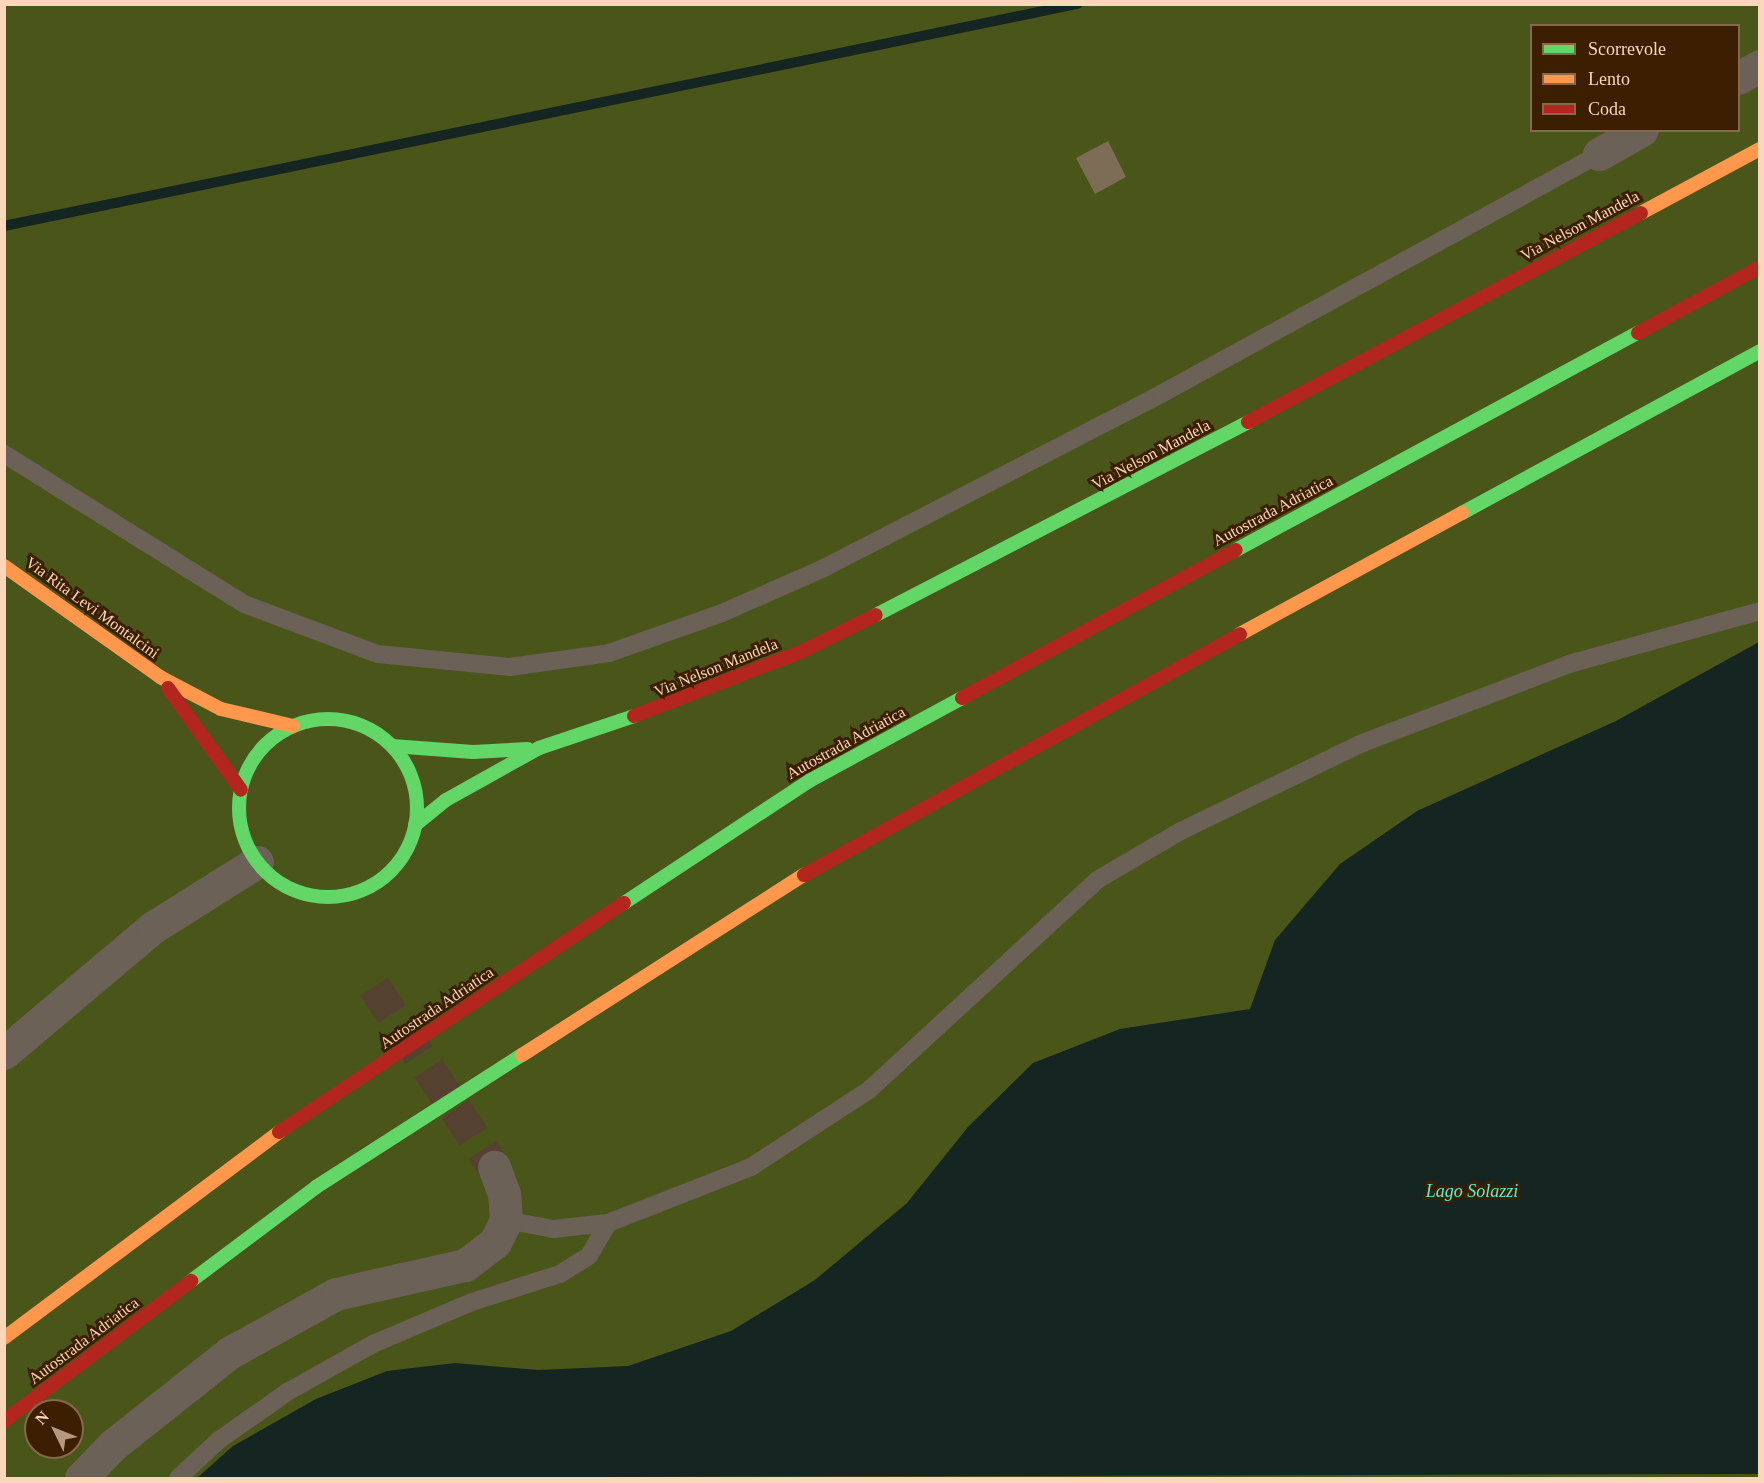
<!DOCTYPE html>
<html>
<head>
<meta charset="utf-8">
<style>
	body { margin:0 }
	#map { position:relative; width:1764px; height:1483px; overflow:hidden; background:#382716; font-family:Georgia,serif }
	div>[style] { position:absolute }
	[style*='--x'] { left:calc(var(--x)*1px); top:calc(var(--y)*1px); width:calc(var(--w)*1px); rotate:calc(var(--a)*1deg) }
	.green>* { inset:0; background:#4a5519 }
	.water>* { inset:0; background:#152521 }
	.stream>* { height:10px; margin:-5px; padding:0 5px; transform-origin:5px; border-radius:5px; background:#152521 }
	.building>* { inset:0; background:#7d6d56 }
	.street-tunnel>* { height:33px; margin-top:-16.5px; transform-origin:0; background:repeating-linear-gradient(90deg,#55412f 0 33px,transparent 0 49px) }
	.lane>* { height:18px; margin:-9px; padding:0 9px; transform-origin:9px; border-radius:9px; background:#6b6157 }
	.street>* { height:33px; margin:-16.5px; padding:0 16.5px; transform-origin:16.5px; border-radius:16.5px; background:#6b6157 }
	.fast>* { height:14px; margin:-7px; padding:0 7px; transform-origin:7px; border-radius:7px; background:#63d668 }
	.fast>.ring { margin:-7px; padding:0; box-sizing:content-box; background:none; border:14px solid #63d668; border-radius:50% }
	.slow>* { height:14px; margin:-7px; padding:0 7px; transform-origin:7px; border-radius:7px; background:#ff974d }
	.jam>* { height:14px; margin:-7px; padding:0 7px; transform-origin:7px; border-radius:7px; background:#b3261e }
	span { translate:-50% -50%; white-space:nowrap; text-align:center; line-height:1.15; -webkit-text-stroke:6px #3c1e00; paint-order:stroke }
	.street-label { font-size:16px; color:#fad7bb }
	.water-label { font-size:18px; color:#57f0d9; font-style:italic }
	.frame { position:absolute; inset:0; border:6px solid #fad7bb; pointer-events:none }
	.legend { position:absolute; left:1530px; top:24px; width:210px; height:108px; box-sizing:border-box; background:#3c1e00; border:2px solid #88684b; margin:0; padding:8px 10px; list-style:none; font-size:18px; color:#fad7bb }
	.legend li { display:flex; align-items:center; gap:12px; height:30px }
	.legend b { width:30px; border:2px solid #88684b }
	.north { position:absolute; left:24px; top:1399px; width:60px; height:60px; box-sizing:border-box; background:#3c1e00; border:2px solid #88684b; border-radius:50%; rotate:313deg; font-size:16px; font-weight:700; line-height:24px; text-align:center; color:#fad7bb }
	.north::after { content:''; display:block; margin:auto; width:21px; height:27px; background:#b69981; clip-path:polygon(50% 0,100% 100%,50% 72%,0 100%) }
</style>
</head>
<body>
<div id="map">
	<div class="green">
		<i style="clip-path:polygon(evenodd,5px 5px,1759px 5px,1759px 1478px,5px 1478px,5px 5px,1532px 26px,1738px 26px,1738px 130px,1532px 130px,1532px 26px,5px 5px,36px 1411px,72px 1411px,72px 1447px,36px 1447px,36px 1411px)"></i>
	</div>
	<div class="water">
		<i style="clip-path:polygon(1759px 642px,1759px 1474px,197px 1478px,233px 1446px,316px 1399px,387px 1371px,455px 1363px,538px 1370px,628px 1366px,731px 1331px,815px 1280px,907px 1203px,968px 1127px,1033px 1063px,1120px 1029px,1250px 1009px,1275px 940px,1340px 864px,1417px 811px,1616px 721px)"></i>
	</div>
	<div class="stream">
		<i style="--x:4;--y:226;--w:1096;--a:-11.69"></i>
	</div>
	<div class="building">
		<i style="clip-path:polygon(1108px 141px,1126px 177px,1095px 194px,1076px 158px)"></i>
	</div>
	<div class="street-tunnel">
		<i style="--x:374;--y:986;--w:217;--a:56.5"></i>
	</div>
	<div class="lane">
		<i style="--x:4;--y:454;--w:283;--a:32"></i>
		<i style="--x:244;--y:604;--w:143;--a:20.5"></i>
		<i style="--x:378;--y:654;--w:133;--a:5.6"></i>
		<i style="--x:510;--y:667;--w:100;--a:-8"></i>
		<i style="--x:609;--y:653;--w:120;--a:-19.5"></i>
		<i style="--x:722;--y:613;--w:111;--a:-23.8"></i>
		<i style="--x:824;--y:568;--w:379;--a:-27.3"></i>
		<i style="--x:1161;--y:394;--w:499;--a:-28.7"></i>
		<i style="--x:506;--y:1220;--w:48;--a:10.8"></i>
		<i style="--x:553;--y:1229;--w:55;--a:-6.2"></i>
		<i style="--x:608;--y:1223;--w:154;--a:-21.4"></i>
		<i style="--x:751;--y:1167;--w:141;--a:-33.1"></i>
		<i style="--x:869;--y:1090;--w:310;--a:-42.6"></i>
		<i style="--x:1097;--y:880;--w:97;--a:-30.3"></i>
		<i style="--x:1181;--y:831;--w:199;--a:-25.9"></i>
		<i style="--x:1360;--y:744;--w:224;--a:-20.9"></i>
		<i style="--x:1569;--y:664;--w:198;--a:-15.5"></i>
		<i style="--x:178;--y:1478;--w:56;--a:-42.8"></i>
		<i style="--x:219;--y:1440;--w:85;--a:-35"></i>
		<i style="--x:289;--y:1391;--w:96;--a:-29.2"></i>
		<i style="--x:373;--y:1344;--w:108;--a:-23"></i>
		<i style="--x:472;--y:1302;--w:92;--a:-17.7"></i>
		<i style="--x:560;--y:1274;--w:34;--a:-32"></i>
		<i style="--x:589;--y:1256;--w:38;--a:-60"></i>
	</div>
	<div class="street">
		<i style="--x:1738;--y:78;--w:25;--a:-29"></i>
		<i style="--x:1599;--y:154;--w:49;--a:-29.2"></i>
		<i style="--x:4;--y:1053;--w:194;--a:-40.2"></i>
		<i style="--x:152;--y:928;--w:124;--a:-32.2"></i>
		<i style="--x:81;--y:1478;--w:46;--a:-45.9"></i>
		<i style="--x:113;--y:1445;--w:148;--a:-38.4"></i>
		<i style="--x:229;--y:1353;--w:122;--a:-28.9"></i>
		<i style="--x:336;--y:1294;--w:132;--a:-12.7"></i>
		<i style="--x:465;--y:1265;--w:38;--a:-37"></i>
		<i style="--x:495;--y:1242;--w:25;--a:-63"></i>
		<i style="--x:506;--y:1220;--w:26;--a:-94"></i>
		<i style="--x:504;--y:1194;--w:29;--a:-110"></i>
	</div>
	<div class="fast">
		<i style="--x:1462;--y:513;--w:339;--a:-28.5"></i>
		<i style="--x:1236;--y:550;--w:457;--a:-28.4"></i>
		<i style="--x:876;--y:615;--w:419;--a:-27.4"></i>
		<i class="ring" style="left:239px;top:719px;width:164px;height:164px"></i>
		<i style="--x:392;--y:746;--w:81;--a:4.2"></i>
		<i style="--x:473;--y:752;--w:55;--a:-3.1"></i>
		<i style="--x:415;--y:825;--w:40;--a:-39"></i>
		<i style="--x:446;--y:800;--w:107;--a:-29.2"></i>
		<i style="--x:539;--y:748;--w:100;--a:-18.6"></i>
		<i style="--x:624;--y:903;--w:222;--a:-33.4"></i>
		<i style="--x:809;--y:781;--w:174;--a:-28.5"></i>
		<i style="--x:191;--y:1281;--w:156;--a:-36.9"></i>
		<i style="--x:316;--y:1187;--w:245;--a:-32.7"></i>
	</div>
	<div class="slow">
		<i style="--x:1641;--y:213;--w:135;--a:-28.3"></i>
		<i style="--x:4;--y:566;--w:191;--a:35.4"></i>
		<i style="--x:160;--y:677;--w:69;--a:27.7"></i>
		<i style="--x:221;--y:709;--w:74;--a:13.3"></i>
		<i style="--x:1240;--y:634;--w:253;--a:-28.6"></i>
		<i style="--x:522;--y:1055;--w:335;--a:-32.6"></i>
		<i style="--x:4;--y:1338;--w:344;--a:-36.8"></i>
	</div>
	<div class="jam">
		<i style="--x:1638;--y:333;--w:139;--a:-28.4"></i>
		<i style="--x:1248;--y:422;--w:445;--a:-28"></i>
		<i style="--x:168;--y:688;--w:125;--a:54.4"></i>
		<i style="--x:962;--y:698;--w:311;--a:-28.4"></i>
		<i style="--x:634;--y:716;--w:181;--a:-21"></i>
		<i style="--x:803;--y:651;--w:81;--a:-26.3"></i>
		<i style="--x:804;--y:875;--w:498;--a:-28.9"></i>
		<i style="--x:279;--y:1132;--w:414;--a:-33.6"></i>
		<i style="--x:4;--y:1421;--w:234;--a:-36.8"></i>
	</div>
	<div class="street-label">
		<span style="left:1580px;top:226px;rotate:-28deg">Via Nelson Mandela</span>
		<span style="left:1151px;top:455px;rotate:-28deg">Via Nelson Mandela</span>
		<span style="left:1273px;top:511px;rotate:-28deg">Autostrada Adriatica</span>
		<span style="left:92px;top:608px;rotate:36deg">Via Rita Levi Montalcini</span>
		<span style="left:716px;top:668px;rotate:-22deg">Via Nelson Mandela</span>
		<span style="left:846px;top:743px;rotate:-29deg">Autostrada Adriatica</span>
		<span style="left:437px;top:1008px;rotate:-34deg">Autostrada Adriatica</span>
		<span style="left:84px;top:1341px;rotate:-37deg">Autostrada Adriatica</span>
	</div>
	<div class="water-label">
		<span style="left:1472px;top:1191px">Lago Solazzi</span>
	</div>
	<div class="frame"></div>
	<ul class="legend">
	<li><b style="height:8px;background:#63d668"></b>Scorrevole</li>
	<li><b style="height:8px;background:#ff974d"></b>Lento</li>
	<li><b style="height:8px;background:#b3261e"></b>Coda</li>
	</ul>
	<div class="north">N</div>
</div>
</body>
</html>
